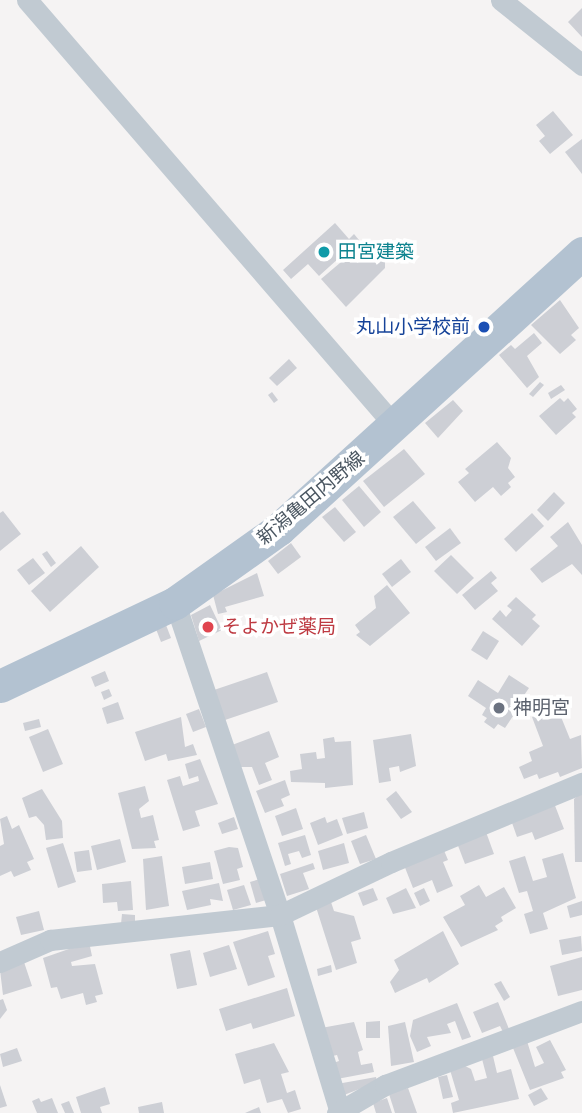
<!DOCTYPE html>
<html>
<head>
<meta charset="utf-8">
<style>
	body { margin:0 }
	#map { position:relative; width:582px; height:1113px; overflow:hidden; background:#f5f3f3; font-family:"Roboto Condensed","Noto Sans JP",sans-serif }
	div>[style] { position:absolute }
	[style*='--x'] { left:calc(var(--x)*1px); top:calc(var(--y)*1px); width:calc(var(--w)*1px); rotate:calc(var(--a)*1deg) }
	.building>* { inset:0; background:#cdcfd5 }
	.street>* { height:21px; margin:-10.5px; padding:0 10.5px; transform-origin:10.5px; border-radius:10.5px; background:#c1cad2 }
	.primary>* { height:33px; margin:-16.5px; padding:0 16.5px; transform-origin:16.5px; border-radius:16.5px; background:#b3c2d1 }
	.dots>* { width:19px; height:19px; translate:-50% -50%; box-sizing:border-box; border:4px solid #fff; border-radius:50% }
	span { translate:-50% -50%; white-space:nowrap; text-align:center; line-height:1.15; -webkit-text-stroke:7px #fff; paint-order:stroke }
	.culture-label { font-size:19px; color:#0d838f }
	.left { translate:0 -50%; text-align:left }
	.transit-label { font-size:19px; color:#164399 }
	.right { translate:-100% -50%; text-align:right }
	.street-label { font-size:19px; color:#4a5661 }
	.health-label { font-size:19px; color:#be3a42 }
	.worship-label { font-size:19px; color:#5b616d }
</style>
</head>
<body>
<div id="map">
	<div class="building">
		<i style="clip-path:polygon(582px 8px,582px 37px,568px 22px)"></i>
		<i style="clip-path:polygon(553px 111px,573px 135px,550px 154px,539px 141px,545px 136px,536px 125px)"></i>
		<i style="clip-path:polygon(582px 139px,582px 174px,565px 152px)"></i>
		<i style="clip-path:polygon(335px 223px,349px 239px,354px 234px,359px 240px,319px 276px,308px 264px,291px 279px,283px 270px)"></i>
		<i style="clip-path:polygon(366px 241px,385px 262px,385px 268px,346px 307px,321px 279px)"></i>
		<i style="clip-path:polygon(560px 300px,579px 328px,571px 335px,576px 340px,560px 354px,531px 325px)"></i>
		<i style="clip-path:polygon(534px 333px,542px 343px,527px 356px,539px 377px,527px 388px,499px 355px,511px 345px,515px 349px)"></i>
		<i style="clip-path:polygon(289px 359px,297px 368px,277px 386px,269px 378px)"></i>
		<i style="clip-path:polygon(540px 382px,544px 385px,533px 397px,529px 394px)"></i>
		<i style="clip-path:polygon(561px 385px,565px 390px,551px 399px,548px 393px)"></i>
		<i style="clip-path:polygon(272px 392px,278px 400px,274px 403px,268px 395px)"></i>
		<i style="clip-path:polygon(560px 398px,564px 402px,568px 398px,577px 409px,572px 413px,576px 417px,556px 435px,539px 416px)"></i>
		<i style="clip-path:polygon(453px 400px,463px 411px,438px 438px,425px 423px)"></i>
		<i style="clip-path:polygon(497px 442px,511px 458px,508px 468px,515px 477px,508px 483px,511px 487px,501px 496px,493px 487px,475px 502px,458px 482px,469px 473px,465px 469px)"></i>
		<i style="clip-path:polygon(404px 449px,425px 474px,384px 507px,363px 481px)"></i>
		<i style="clip-path:polygon(359px 486px,381px 512px,364px 527px,342px 500px)"></i>
		<i style="clip-path:polygon(554px 492px,565px 503px,548px 521px,537px 510px)"></i>
		<i style="clip-path:polygon(413px 501px,436px 528px,416px 544px,393px 517px)"></i>
		<i style="clip-path:polygon(335px 507px,356px 532px,344px 542px,322px 517px)"></i>
		<i style="clip-path:polygon(3px 511px,21px 534px,0 551px,0 513px)"></i>
		<i style="clip-path:polygon(532px 513px,544px 526px,516px 552px,504px 539px)"></i>
		<i style="clip-path:polygon(568px 522px,582px 545px,582px 575px,572px 564px,542px 583px,530px 569px,558px 546px,550px 537px)"></i>
		<i style="clip-path:polygon(450px 528px,461px 543px,436px 561px,425px 547px)"></i>
		<i style="clip-path:polygon(291px 543px,301px 557px,278px 574px,268px 561px)"></i>
		<i style="clip-path:polygon(81px 546px,99px 567px,50px 612px,31px 591px)"></i>
		<i style="clip-path:polygon(47px 551px,56px 563px,51px 567px,42px 554px)"></i>
		<i style="clip-path:polygon(451px 555px,474px 578px,457px 594px,434px 571px)"></i>
		<i style="clip-path:polygon(33px 558px,45px 573px,29px 585px,17px 570px)"></i>
		<i style="clip-path:polygon(401px 559px,411px 572px,392px 587px,382px 574px)"></i>
		<i style="clip-path:polygon(491px 571px,497px 578px,491px 583px,498px 591px,475px 610px,462px 595px)"></i>
		<i style="clip-path:polygon(257px 573px,264px 596px,225px 607px,227px 612px,218px 614px,213px 595px)"></i>
		<i style="clip-path:polygon(387px 585px,410px 613px,370px 646px,356px 635px,360px 632px,355px 625px,376px 608px,374px 596px)"></i>
		<i style="clip-path:polygon(516px 597px,536px 615px,532px 619px,540px 626px,522px 646px,492px 619px,500px 610px,506px 617px,512px 610px,507px 606px)"></i>
		<i style="clip-path:polygon(210px 605px,222px 630px,199px 641px,191px 615px)"></i>
		<i style="clip-path:polygon(166px 625px,171px 638px,161px 642px,156px 629px)"></i>
		<i style="clip-path:polygon(483px 631px,499px 641px,487px 660px,471px 650px)"></i>
		<i style="clip-path:polygon(105px 671px,109px 681px,95px 687px,91px 677px)"></i>
		<i style="clip-path:polygon(267px 672px,278px 702px,225px 720px,214px 690px)"></i>
		<i style="clip-path:polygon(509px 675px,529px 688px,518px 704px,513px 701px,510px 706px,517px 710px,505px 728px,498px 724px,494px 729px,484px 722px,487px 718px,482px 715px,486px 708px,468px 696px,478px 680px,498px 693px)"></i>
		<i style="clip-path:polygon(109px 689px,112px 696px,104px 700px,101px 692px)"></i>
		<i style="clip-path:polygon(118px 702px,124px 719px,107px 724px,102px 708px)"></i>
		<i style="clip-path:polygon(557px 707px,570px 739px,581px 735px,582px 768px,560px 777px,558px 772px,539px 779px,537px 774px,524px 779px,519px 767px,532px 761px,529px 752px,543px 746px,532px 717px)"></i>
		<i style="clip-path:polygon(199px 709px,206px 727px,193px 732px,186px 714px)"></i>
		<i style="clip-path:polygon(181px 717px,185px 747px,193px 744px,197px 755px,168px 761px,166px 754px,145px 761px,135px 732px)"></i>
		<i style="clip-path:polygon(39px 719px,41px 727px,25px 731px,23px 723px)"></i>
		<i style="clip-path:polygon(48px 729px,63px 764px,43px 772px,29px 737px)"></i>
		<i style="clip-path:polygon(269px 731px,279px 757px,265px 763px,272px 780px,259px 785px,252px 767px,241px 767px,232px 745px)"></i>
		<i style="clip-path:polygon(411px 734px,416px 766px,400px 772px,399px 766px,389px 768px,391px 781px,379px 783px,373px 740px)"></i>
		<i style="clip-path:polygon(334px 737px,335px 742px,351px 741px,353px 785px,325px 788px,325px 783px,291px 782px,290px 771px,302px 769px,300px 754px,316px 752px,317px 759px,325px 758px,323px 739px)"></i>
		<i style="clip-path:polygon(200px 759px,218px 804px,195px 811px,200px 826px,183px 831px,167px 780px,180px 776px,183px 786px,199px 781px,198px 776px,189px 779px,185px 764px)"></i>
		<i style="clip-path:polygon(285px 780px,290px 795px,281px 799px,284px 806px,265px 813px,256px 791px)"></i>
		<i style="clip-path:polygon(145px 786px,149px 801px,139px 809px,141px 818px,153px 815px,159px 840px,154px 841px,156px 848px,132px 849px,118px 793px)"></i>
		<i style="clip-path:polygon(42px 789px,62px 821px,63px 838px,46px 840px,44px 825px,36px 816px,29px 818px,22px 798px)"></i>
		<i style="clip-path:polygon(396px 791px,412px 812px,401px 819px,386px 799px)"></i>
		<i style="clip-path:polygon(582px 792px,582px 862px,575px 862px,574px 799px)"></i>
		<i style="clip-path:polygon(554px 803px,564px 829px,535px 840px,532px 832px,517px 837px,511px 820px)"></i>
		<i style="clip-path:polygon(296px 808px,303px 829px,282px 836px,275px 816px)"></i>
		<i style="clip-path:polygon(364px 812px,368px 828px,347px 834px,342px 818px)"></i>
		<i style="clip-path:polygon(7px 816px,12px 829px,19px 825px,34px 859px,27px 862px,31px 870px,14px 877px,11px 871px,0 876px,0 846px,4px 844px,0 819px)"></i>
		<i style="clip-path:polygon(234px 817px,238px 829px,222px 834px,218px 823px)"></i>
		<i style="clip-path:polygon(325px 817px,327px 823px,337px 819px,343px 835px,318px 845px,310px 823px)"></i>
		<i style="clip-path:polygon(486px 832px,494px 854px,465px 864px,457px 843px)"></i>
		<i style="clip-path:polygon(305px 835px,311px 855px,302px 858px,299px 851px,288px 854px,291px 864px,285px 866px,278px 843px)"></i>
		<i style="clip-path:polygon(366px 835px,376px 859px,360px 864px,351px 841px)"></i>
		<i style="clip-path:polygon(120px 839px,126px 862px,97px 870px,91px 846px)"></i>
		<i style="clip-path:polygon(63px 843px,76px 882px,58px 888px,46px 848px)"></i>
		<i style="clip-path:polygon(344px 843px,349px 863px,323px 870px,318px 851px)"></i>
		<i style="clip-path:polygon(229px 847px,238px 848px,243px 867px,237px 869px,240px 880px,223px 884px,214px 851px)"></i>
		<i style="clip-path:polygon(443px 848px,448px 860px,443px 862px,453px 886px,437px 893px,432px 880px,413px 888px,404px 865px)"></i>
		<i style="clip-path:polygon(89px 850px,92px 870px,77px 872px,74px 852px)"></i>
		<i style="clip-path:polygon(563px 853px,576px 898px,543px 913px,548px 929px,530px 934px,524px 914px,533px 911px,527px 891px,519px 893px,509px 861px,525px 856px,533px 881px,547px 877px,542px 859px)"></i>
		<i style="clip-path:polygon(162px 856px,169px 906px,146px 910px,143px 859px)"></i>
		<i style="clip-path:polygon(210px 862px,213px 879px,185px 884px,182px 867px)"></i>
		<i style="clip-path:polygon(313px 863px,315px 869px,303px 873px,309px 889px,287px 896px,280px 874px)"></i>
		<i style="clip-path:polygon(260px 879px,266px 900px,256px 903px,250px 882px)"></i>
		<i style="clip-path:polygon(131px 881px,133px 910px,118px 911px,117px 902px,103px 903px,102px 884px)"></i>
		<i style="clip-path:polygon(219px 883px,223px 901px,210px 899px,211px 905px,187px 910px,182px 891px)"></i>
		<i style="clip-path:polygon(244px 885px,251px 905px,233px 910px,227px 890px)"></i>
		<i style="clip-path:polygon(479px 885px,486px 897px,504px 887px,516px 908px,501px 917px,503px 921px,495px 926px,498px 930px,461px 947px,443px 917px,465px 905px,460px 896px)"></i>
		<i style="clip-path:polygon(373px 888px,378px 900px,363px 906px,358px 893px)"></i>
		<i style="clip-path:polygon(406px 888px,416px 908px,393px 914px,386px 898px)"></i>
		<i style="clip-path:polygon(424px 888px,430px 901px,420px 906px,414px 893px)"></i>
		<i style="clip-path:polygon(582px 901px,582px 915px,570px 918px,567px 906px)"></i>
		<i style="clip-path:polygon(331px 902px,334px 911px,354px 916px,361px 939px,351px 942px,357px 963px,336px 970px,316px 907px)"></i>
		<i style="clip-path:polygon(39px 911px,44px 930px,21px 935px,16px 917px)"></i>
		<i style="clip-path:polygon(122px 914px,135px 915px,135px 924px,121px 924px)"></i>
		<i style="clip-path:polygon(268px 931px,275px 954px,268px 956px,275px 977px,248px 986px,233px 942px)"></i>
		<i style="clip-path:polygon(443px 931px,459px 964px,429px 983px,427px 978px,395px 993px,390px 982px,399px 970px,394px 960px)"></i>
		<i style="clip-path:polygon(581px 936px,582px 951px,562px 955px,559px 940px)"></i>
		<i style="clip-path:polygon(89px 942px,92px 956px,71px 962px,72px 966px,95px 964px,103px 994px,95px 996px,97px 1002px,86px 1005px,83px 993px,61px 999px,57px 987px,51px 988px,43px 958px)"></i>
		<i style="clip-path:polygon(229px 945px,237px 969px,210px 977px,203px 953px)"></i>
		<i style="clip-path:polygon(190px 950px,197px 985px,177px 989px,170px 954px)"></i>
		<i style="clip-path:polygon(582px 957px,582px 990px,558px 996px,550px 966px)"></i>
		<i style="clip-path:polygon(24px 962px,32px 986px,3px 995px,0 970px)"></i>
		<i style="clip-path:polygon(331px 965px,332px 972px,318px 976px,317px 969px)"></i>
		<i style="clip-path:polygon(501px 981px,510px 997px,504px 1001px,494px 984px)"></i>
		<i style="clip-path:polygon(287px 988px,295px 1016px,253px 1029px,251px 1023px,226px 1031px,219px 1009px)"></i>
		<i style="clip-path:polygon(3px 999px,7px 1010px,0 1019px,0 1000px)"></i>
		<i style="clip-path:polygon(498px 1002px,509px 1029px,503px 1032px,500px 1026px,482px 1033px,473px 1012px)"></i>
		<i style="clip-path:polygon(457px 1003px,471px 1037px,462px 1040px,455px 1021px,447px 1024px,451px 1033px,427px 1037px,431px 1046px,417px 1052px,410px 1036px,413px 1020px)"></i>
		<i style="clip-path:polygon(380px 1021px,380px 1038px,366px 1038px,366px 1022px)"></i>
		<i style="clip-path:polygon(354px 1022px,363px 1050px,358px 1052px,361px 1065px,372px 1063px,374px 1072px,337px 1079px,333px 1063px,339px 1061px,337px 1055px,328px 1057px,321px 1028px)"></i>
		<i style="clip-path:polygon(405px 1022px,414px 1062px,391px 1066px,388px 1026px)"></i>
		<i style="clip-path:polygon(550px 1040px,566px 1070px,561px 1072px,564px 1078px,530px 1090px,513px 1048px,527px 1041px,535px 1067px,544px 1063px,536px 1047px)"></i>
		<i style="clip-path:polygon(274px 1043px,289px 1072px,281px 1074px,287px 1093px,295px 1090px,301px 1109px,288px 1113px,282px 1099px,267px 1103px,260px 1079px,244px 1084px,235px 1054px)"></i>
		<i style="clip-path:polygon(17px 1048px,22px 1061px,3px 1067px,0 1054px)"></i>
		<i style="clip-path:polygon(493px 1056px,497px 1073px,511px 1069px,519px 1099px,453px 1113px,451px 1103px,459px 1100px,450px 1070px,465px 1066px,471px 1069px,475px 1081px,487px 1078px,482px 1059px)"></i>
		<i style="clip-path:polygon(447px 1075px,453px 1097px,443px 1099px,438px 1077px)"></i>
		<i style="clip-path:polygon(376px 1077px,377px 1082px,339px 1097px,337px 1084px)"></i>
		<i style="clip-path:polygon(0 1085px,7px 1106px,0 1108px)"></i>
		<i style="clip-path:polygon(105px 1087px,110px 1104px,100px 1107px,102px 1113px,81px 1113px,76px 1097px)"></i>
		<i style="clip-path:polygon(408px 1088px,417px 1113px,395px 1113px,389px 1094px)"></i>
		<i style="clip-path:polygon(541px 1088px,548px 1099px,534px 1106px,528px 1095px)"></i>
		<i style="clip-path:polygon(39px 1098px,41px 1102px,52px 1098px,58px 1113px,37px 1113px,32px 1101px)"></i>
		<i style="clip-path:polygon(387px 1098px,392px 1113px,376px 1113px,373px 1103px)"></i>
		<i style="clip-path:polygon(69px 1101px,74px 1113px,65px 1113px,61px 1104px)"></i>
		<i style="clip-path:polygon(162px 1102px,164px 1113px,139px 1113px,138px 1107px)"></i>
		<i style="clip-path:polygon(259px 1107px,261px 1113px,245px 1113px)"></i>
	</div>
	<div class="street">
		<i style="--x:27;--y:0;--w:563;--a:49.18"></i>
		<i style="--x:501;--y:0;--w:104;--a:38.7"></i>
		<i style="--x:175;--y:603;--w:329;--a:71.4"></i>
		<i style="--x:280;--y:915;--w:207;--a:73.1"></i>
		<i style="--x:0;--y:962;--w:55;--a:-23.7"></i>
		<i style="--x:50;--y:940;--w:231;--a:-6.2"></i>
		<i style="--x:280;--y:915;--w:123;--a:-25.5"></i>
		<i style="--x:391;--y:862;--w:207;--a:-22.5"></i>
		<i style="--x:337;--y:1113;--w:56;--a:-30.3"></i>
		<i style="--x:385;--y:1085;--w:210;--a:-20.6"></i>
	</div>
	<div class="primary">
		<i style="--x:0;--y:686;--w:194;--a:-25.4"></i>
		<i style="--x:175;--y:603;--w:128;--a:-35.4"></i>
		<i style="--x:279;--y:529;--w:410;--a:-42.3"></i>
	</div>
	<div class="dots">
		<i style="left:324px;top:252px;background:#0f9aa8"></i>
		<i style="left:484px;top:327px;background:#1a4fb4"></i>
		<i style="left:208px;top:627px;background:#e0444e"></i>
		<i style="left:499px;top:708px;background:#6b7280"></i>
	</div>
	<div class="culture-label">
		<span class="left" style="left:338px;top:252px">田宮建築</span>
	</div>
	<div class="transit-label">
		<span class="right" style="left:470px;top:327px">丸山小学校前</span>
	</div>
	<div class="street-label">
		<span style="left:311px;top:498px;rotate:-40deg">新潟亀田内野線</span>
	</div>
	<div class="health-label">
		<span class="left" style="left:222px;top:627px">そよかぜ薬局</span>
	</div>
	<div class="worship-label">
		<span class="left" style="left:513px;top:708px">神明宮</span>
	</div>
</div>
</body>
</html>
